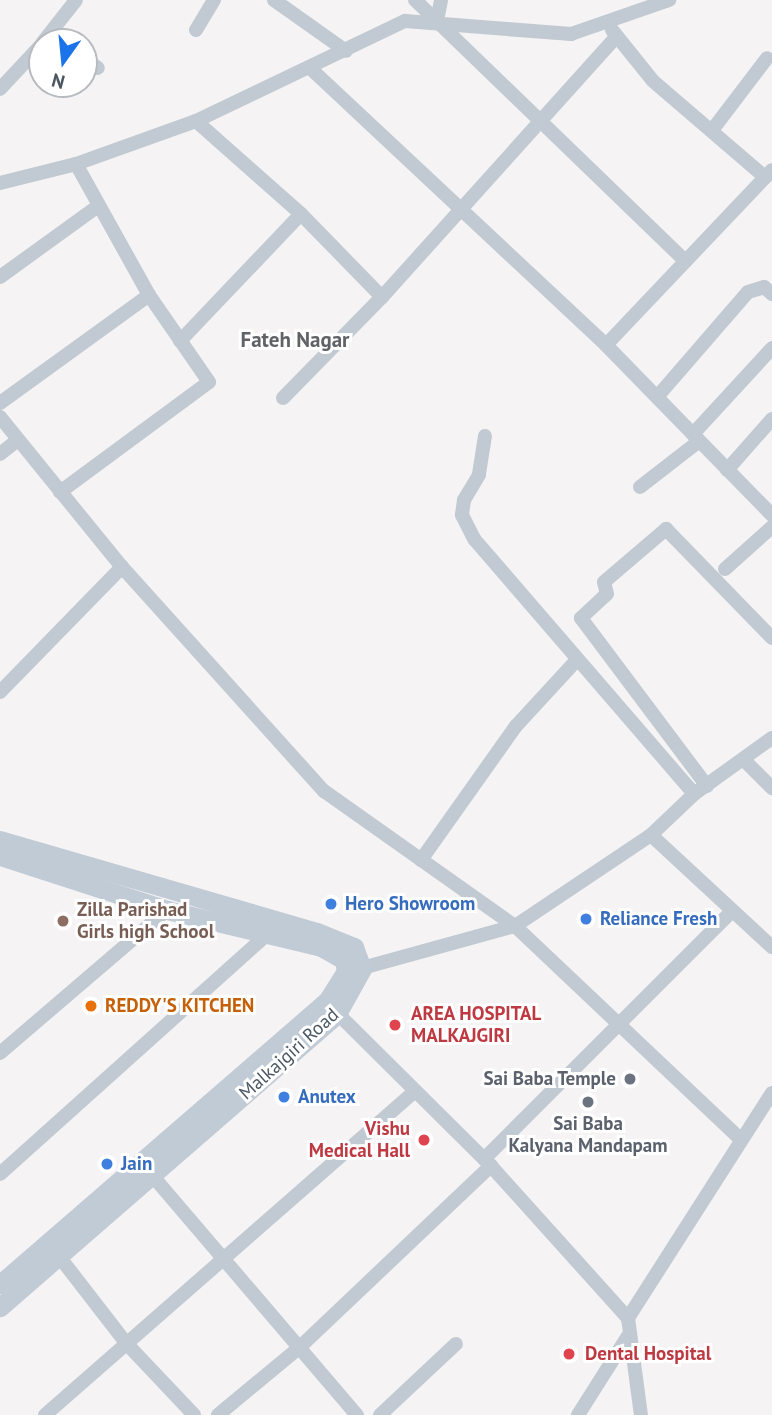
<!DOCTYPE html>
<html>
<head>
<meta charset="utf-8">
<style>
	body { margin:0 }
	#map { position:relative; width:772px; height:1415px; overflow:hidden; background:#f5f3f3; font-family:"PT Sans",sans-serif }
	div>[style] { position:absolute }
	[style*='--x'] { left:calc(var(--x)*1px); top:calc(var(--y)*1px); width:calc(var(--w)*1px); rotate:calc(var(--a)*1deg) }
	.minor>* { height:14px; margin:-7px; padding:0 7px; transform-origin:7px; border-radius:7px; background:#c1cad2 }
	.secondary>* { height:19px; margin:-9.5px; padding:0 9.5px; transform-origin:9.5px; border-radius:9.5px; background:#c1cbd6 }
	.dots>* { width:19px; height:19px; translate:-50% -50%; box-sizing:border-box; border:4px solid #fff; border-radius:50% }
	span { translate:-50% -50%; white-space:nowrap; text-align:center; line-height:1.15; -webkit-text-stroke:6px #fff; paint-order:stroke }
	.shop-label { font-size:19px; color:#366cbe; font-weight:700 }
	.left { translate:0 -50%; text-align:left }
	.education-label { font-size:19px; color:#785e54; font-weight:700 }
	.food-label { font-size:19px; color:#c56008; font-weight:700 }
	.health-label { font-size:19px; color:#be3a42; font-weight:700 }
	.right { translate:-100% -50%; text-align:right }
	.street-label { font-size:19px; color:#4a5661 }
	.worship-label { font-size:19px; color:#5b616d; font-weight:700 }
	.neighbourhood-label { font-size:21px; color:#5f6368; font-weight:700 }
	.north { position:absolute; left:28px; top:28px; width:70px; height:70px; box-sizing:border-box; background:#fff; border:2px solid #b7bbc0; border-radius:50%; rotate:195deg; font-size:19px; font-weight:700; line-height:28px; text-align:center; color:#4a5661 }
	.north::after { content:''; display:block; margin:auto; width:24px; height:32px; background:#1a73e8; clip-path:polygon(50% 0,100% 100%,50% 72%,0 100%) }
</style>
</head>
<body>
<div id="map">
	<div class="minor">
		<i style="--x:274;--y:0;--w:88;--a:35.3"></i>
		<i style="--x:415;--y:0;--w:376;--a:44"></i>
		<i style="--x:437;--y:21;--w:21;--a:-79"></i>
		<i style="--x:196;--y:30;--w:35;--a:-59"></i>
		<i style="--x:612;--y:30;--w:65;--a:51.2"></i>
		<i style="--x:653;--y:81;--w:148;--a:40.6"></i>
		<i style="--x:43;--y:42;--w:53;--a:-51.8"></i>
		<i style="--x:84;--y:58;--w:17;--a:36"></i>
		<i style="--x:310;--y:68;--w:405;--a:43.1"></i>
		<i style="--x:606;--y:345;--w:238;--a:45.7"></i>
		<i style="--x:0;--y:89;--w:62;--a:-47"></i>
		<i style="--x:196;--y:121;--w:140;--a:41.5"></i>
		<i style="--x:301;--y:214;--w:116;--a:45.7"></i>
		<i style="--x:713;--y:129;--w:89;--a:-52.7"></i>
		<i style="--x:0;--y:183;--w:78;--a:-14"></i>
		<i style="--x:76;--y:164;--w:127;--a:-19.7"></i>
		<i style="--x:196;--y:121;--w:232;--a:-25.6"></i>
		<i style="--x:405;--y:21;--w:167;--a:4.5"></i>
		<i style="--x:571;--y:34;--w:104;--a:-19.1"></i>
		<i style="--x:0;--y:277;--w:121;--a:-35.9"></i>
		<i style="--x:180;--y:341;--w:175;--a:-46.4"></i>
		<i style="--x:606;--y:345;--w:241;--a:-46.5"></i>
		<i style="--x:657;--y:397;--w:139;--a:-49.1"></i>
		<i style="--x:748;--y:292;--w:17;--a:-17"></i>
		<i style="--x:764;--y:287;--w:11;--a:41"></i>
		<i style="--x:283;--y:398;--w:141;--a:-45.6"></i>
		<i style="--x:382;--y:297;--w:351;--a:-48"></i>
		<i style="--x:0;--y:403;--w:184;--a:-35.9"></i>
		<i style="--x:0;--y:417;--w:193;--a:50.9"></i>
		<i style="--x:122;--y:567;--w:302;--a:48"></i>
		<i style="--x:324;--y:791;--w:234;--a:35.3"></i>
		<i style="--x:515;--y:926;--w:311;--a:43.4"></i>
		<i style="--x:693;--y:434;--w:117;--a:-47.4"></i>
		<i style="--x:485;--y:436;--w:39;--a:99"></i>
		<i style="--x:479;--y:475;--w:29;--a:121"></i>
		<i style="--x:464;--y:500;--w:15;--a:98"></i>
		<i style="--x:462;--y:515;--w:28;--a:63"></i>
		<i style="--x:475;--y:540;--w:335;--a:49.2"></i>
		<i style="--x:0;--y:454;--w:23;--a:-38"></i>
		<i style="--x:727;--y:470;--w:68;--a:-48.6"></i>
		<i style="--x:640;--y:487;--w:75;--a:-37.9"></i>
		<i style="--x:60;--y:492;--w:185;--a:-36.4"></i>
		<i style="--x:209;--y:382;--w:106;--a:-124.6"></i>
		<i style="--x:149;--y:295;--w:150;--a:-119.1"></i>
		<i style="--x:725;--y:569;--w:63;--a:-41.8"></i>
		<i style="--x:0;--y:692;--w:175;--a:-45.7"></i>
		<i style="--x:744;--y:760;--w:40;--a:45"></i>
		<i style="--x:707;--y:786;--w:210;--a:-126.9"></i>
		<i style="--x:581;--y:618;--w:35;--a:-43"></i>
		<i style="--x:607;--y:594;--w:12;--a:-104"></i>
		<i style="--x:604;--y:582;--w:82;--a:-40.5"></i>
		<i style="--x:666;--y:529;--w:152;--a:45.8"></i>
		<i style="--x:651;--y:835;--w:165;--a:42.8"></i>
		<i style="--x:421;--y:860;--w:164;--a:-54.7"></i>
		<i style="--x:516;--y:726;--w:90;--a:-47.3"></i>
		<i style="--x:355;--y:970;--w:166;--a:-15.4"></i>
		<i style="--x:515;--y:926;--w:164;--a:-33.8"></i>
		<i style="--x:651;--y:835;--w:59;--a:-43.6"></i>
		<i style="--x:694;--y:794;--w:96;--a:-35.7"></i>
		<i style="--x:332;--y:1008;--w:224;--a:44.8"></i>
		<i style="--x:491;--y:1166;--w:205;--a:48"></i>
		<i style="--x:628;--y:1318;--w:98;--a:82.4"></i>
		<i style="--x:0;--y:1053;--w:220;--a:-40.6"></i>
		<i style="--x:484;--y:1159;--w:348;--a:-45"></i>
		<i style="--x:0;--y:1174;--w:356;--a:-41.9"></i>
		<i style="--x:151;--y:1174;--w:317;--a:49.5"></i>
		<i style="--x:58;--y:1255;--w:111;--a:52.3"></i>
		<i style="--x:126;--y:1343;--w:99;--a:46.6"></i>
		<i style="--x:628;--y:1318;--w:267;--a:-57.4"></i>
		<i style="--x:45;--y:1415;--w:490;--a:-41.2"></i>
		<i style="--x:218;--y:1415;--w:108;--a:-39.7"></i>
		<i style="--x:301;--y:1346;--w:262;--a:-43.5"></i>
		<i style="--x:380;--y:1415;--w:104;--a:-43.1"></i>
		<i style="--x:578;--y:1415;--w:93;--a:-57.7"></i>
	</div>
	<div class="secondary">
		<i style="--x:0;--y:840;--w:330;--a:16.2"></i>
		<i style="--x:317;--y:932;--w:40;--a:22"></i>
		<i style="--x:354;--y:947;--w:23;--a:70"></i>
		<i style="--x:362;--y:969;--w:51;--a:119.1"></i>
		<i style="--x:337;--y:1014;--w:447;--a:139"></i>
		<i style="--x:0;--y:856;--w:176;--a:17.9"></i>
		<i style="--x:167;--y:910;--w:158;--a:13.5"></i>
		<i style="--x:321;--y:947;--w:26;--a:29"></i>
		<i style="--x:344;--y:960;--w:11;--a:80"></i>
		<i style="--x:346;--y:971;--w:34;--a:122"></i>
		<i style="--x:328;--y:1000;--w:434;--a:139.1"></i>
	</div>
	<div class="dots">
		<i style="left:331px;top:904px;background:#3f7fe0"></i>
		<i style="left:586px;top:919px;background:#3f7fe0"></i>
		<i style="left:63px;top:921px;background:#8d6e63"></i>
		<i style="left:91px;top:1006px;background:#e8710a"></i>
		<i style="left:395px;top:1025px;background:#e0444e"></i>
		<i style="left:630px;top:1079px;background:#6b7280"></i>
		<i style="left:284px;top:1097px;background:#3f7fe0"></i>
		<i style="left:588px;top:1102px;background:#6b7280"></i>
		<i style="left:424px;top:1140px;background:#e0444e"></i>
		<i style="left:107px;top:1164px;background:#3f7fe0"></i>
		<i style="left:569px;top:1354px;background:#e0444e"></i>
	</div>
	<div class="shop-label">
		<span class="left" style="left:345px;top:904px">Hero Showroom</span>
		<span class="left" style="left:600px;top:919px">Reliance Fresh</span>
		<span class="left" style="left:298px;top:1097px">Anutex</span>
		<span class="left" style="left:121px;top:1164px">Jain</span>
	</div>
	<div class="education-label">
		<span class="left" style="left:77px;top:921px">Zilla Parishad<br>Girls high School</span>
	</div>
	<div class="food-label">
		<span class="left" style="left:105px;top:1006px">REDDY'S KITCHEN</span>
	</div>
	<div class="health-label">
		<span class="left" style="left:411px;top:1025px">AREA HOSPITAL<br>MALKAJGIRI</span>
		<span class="right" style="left:410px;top:1140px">Vishu<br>Medical Hall</span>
		<span class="left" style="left:585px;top:1354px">Dental Hospital</span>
	</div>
	<div class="street-label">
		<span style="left:289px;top:1054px;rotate:-42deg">Malkajgiri Road</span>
	</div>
	<div class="worship-label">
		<span class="right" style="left:616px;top:1079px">Sai Baba Temple</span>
		<span style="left:588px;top:1135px">Sai Baba<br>Kalyana Mandapam</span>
	</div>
	<div class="neighbourhood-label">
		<span style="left:295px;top:340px">Fateh Nagar</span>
	</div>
	<div class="north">N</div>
</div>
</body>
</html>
